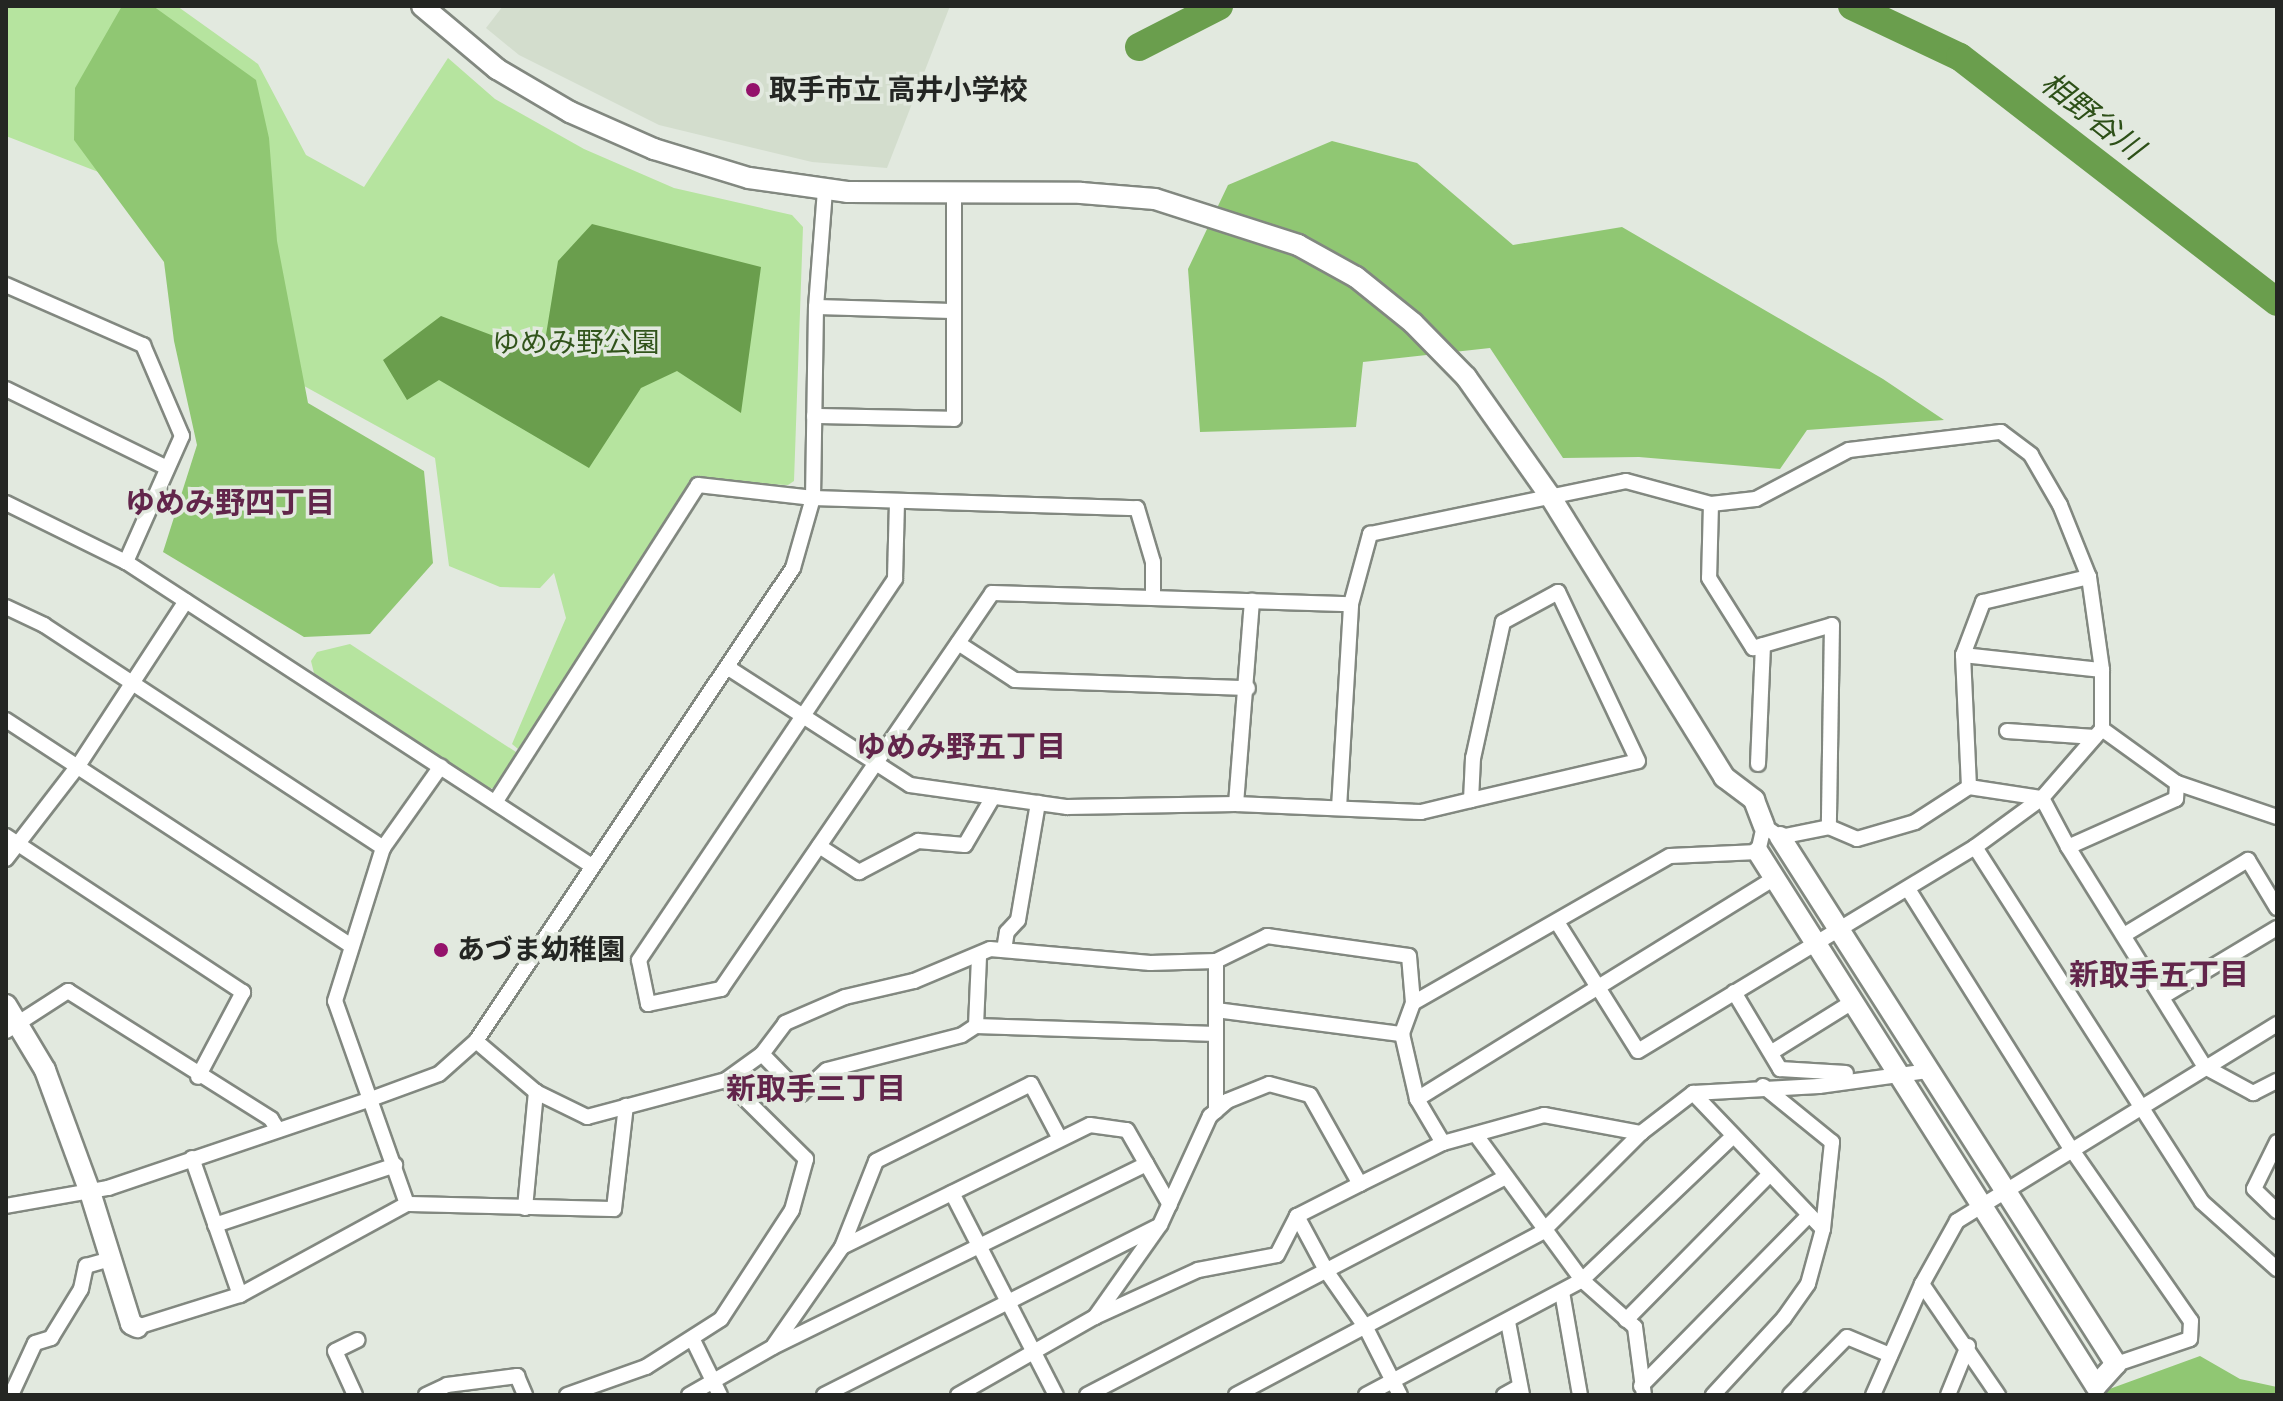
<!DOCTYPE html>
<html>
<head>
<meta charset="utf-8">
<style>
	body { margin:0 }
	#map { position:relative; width:2283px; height:1401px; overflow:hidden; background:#e2e9df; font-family:"DM Sans","Noto Sans JP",sans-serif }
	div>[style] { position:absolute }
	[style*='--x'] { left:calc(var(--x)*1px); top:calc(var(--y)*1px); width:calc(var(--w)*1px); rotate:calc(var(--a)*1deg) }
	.built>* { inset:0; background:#d3ddcd }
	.green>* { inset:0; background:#b6e49f }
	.forest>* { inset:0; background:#90c773 }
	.water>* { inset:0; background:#6a9e4d }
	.river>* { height:28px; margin:-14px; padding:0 14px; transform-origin:14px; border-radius:14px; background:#6a9e4d }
	.roads { filter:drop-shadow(2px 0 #828880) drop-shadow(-2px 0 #828880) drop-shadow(0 2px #828880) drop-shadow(0 -2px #828880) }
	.street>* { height:14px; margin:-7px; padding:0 7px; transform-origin:7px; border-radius:7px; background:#fff }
	.secondary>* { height:20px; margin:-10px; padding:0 10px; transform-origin:10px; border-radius:10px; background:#fff }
	.dots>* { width:22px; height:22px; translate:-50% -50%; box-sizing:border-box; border:4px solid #e2e9df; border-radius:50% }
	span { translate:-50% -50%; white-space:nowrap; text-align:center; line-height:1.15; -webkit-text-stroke:7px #e2e9df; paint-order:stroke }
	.poi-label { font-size:28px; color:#242623; font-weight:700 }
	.left { translate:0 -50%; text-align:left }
	.park-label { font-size:28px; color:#31541b }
	.water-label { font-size:30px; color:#2d5018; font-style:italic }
	.neighbourhood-label { font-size:30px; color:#62254b; font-weight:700 }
	.frame { position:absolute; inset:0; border:8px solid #242623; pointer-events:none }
</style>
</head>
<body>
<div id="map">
	<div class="built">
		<i style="clip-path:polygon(503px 6px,950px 6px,887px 168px,812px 162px,659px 125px,519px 55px,486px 28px)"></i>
	</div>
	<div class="green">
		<i style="clip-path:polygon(6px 6px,177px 6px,258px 64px,306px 155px,364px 187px,448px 58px,495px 99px,584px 149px,674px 188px,792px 215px,803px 227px,794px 481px,788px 485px,694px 481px,518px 749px,512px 744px,566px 618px,554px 573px,540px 588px,500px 587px,449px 566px,435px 458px,295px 381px,124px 182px,6px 136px)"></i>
		<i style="clip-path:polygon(350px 644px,519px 754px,496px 788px,489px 788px,314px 673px,311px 661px,317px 652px)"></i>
	</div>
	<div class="forest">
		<i style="clip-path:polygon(122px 6px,153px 6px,256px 80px,269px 138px,277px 241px,308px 403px,424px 471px,433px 563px,370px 634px,304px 637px,163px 552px,197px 445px,174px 341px,164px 262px,74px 140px,75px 88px)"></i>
		<i style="clip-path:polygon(1332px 141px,1417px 163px,1513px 245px,1622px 227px,1883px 379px,1944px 420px,1807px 430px,1780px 469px,1639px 457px,1563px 458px,1490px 348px,1363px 362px,1356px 427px,1200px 432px,1188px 269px,1228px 185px)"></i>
		<i style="clip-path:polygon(2200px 1356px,2240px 1379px,2277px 1387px,2277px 1395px,2093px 1395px)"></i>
	</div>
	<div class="water">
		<i style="clip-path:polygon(592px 224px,761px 267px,741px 413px,677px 371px,641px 388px,589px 468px,439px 380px,407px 400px,383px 360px,441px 316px,494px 336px,545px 341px,558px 261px)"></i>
	</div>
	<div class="river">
		<i style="--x:1852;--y:6;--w:119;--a:25.3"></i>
		<i style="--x:1960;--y:57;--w:401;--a:37.7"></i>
		<i style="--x:1139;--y:47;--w:90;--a:-27.1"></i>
	</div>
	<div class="roads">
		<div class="street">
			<i style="--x:6;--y:285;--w:150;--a:23.7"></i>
			<i style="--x:143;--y:345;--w:99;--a:66.8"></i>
			<i style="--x:182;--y:436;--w:138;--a:114"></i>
			<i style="--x:816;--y:307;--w:137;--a:1.7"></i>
			<i style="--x:6;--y:389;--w:179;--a:26.1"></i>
			<i style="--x:814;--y:416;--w:140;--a:1.2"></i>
			<i style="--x:954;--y:419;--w:225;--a:-90"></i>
			<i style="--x:897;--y:502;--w:77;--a:91.5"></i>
			<i style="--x:895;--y:579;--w:459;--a:123.9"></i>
			<i style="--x:639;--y:960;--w:45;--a:78.4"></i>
			<i style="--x:648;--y:1004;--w:75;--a:-11.6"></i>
			<i style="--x:721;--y:989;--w:480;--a:-55.6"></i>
			<i style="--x:992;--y:593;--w:359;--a:1.8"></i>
			<i style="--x:6;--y:503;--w:134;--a:26.2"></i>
			<i style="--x:126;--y:562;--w:556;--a:33.12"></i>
			<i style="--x:1711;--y:504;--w:74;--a:91.5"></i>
			<i style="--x:1709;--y:578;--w:83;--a:57.8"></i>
			<i style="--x:1753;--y:648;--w:82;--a:-16.2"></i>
			<i style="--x:1832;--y:625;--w:202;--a:90.9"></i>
			<i style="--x:6;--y:607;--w:42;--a:25.3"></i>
			<i style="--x:44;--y:625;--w:406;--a:33.3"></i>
			<i style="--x:958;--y:643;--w:68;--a:33"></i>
			<i style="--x:1015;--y:680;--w:233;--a:2"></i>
			<i style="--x:1963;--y:655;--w:140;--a:6.2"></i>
			<i style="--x:727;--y:667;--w:218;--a:32.8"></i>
			<i style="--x:910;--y:785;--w:159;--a:8"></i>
			<i style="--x:1067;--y:807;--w:169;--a:-1"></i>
			<i style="--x:1236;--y:804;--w:185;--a:2.5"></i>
			<i style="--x:1421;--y:812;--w:51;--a:-13.5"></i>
			<i style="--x:1471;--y:800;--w:171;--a:-13.1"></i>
			<i style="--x:1638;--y:761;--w:187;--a:-115.3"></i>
			<i style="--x:1558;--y:592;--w:63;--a:151.4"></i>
			<i style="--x:1503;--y:622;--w:139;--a:102.4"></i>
			<i style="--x:1473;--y:758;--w:42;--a:92.7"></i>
			<i style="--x:6;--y:720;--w:413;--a:33.2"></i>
			<i style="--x:2007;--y:731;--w:88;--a:3.9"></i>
			<i style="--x:1758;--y:764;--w:119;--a:-87.6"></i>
			<i style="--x:1969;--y:787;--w:132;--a:-92.6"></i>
			<i style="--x:1963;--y:655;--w:57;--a:-69.3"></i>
			<i style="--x:1983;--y:602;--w:109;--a:-13.3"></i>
			<i style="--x:496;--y:801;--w:375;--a:-57.4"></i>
			<i style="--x:698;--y:485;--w:116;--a:6.4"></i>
			<i style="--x:813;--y:498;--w:324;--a:1.8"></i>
			<i style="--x:1137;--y:508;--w:56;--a:73.5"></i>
			<i style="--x:1153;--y:562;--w:36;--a:90"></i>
			<i style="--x:1236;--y:804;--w:204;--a:-85.5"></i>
			<i style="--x:1339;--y:808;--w:204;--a:-86.6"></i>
			<i style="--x:1351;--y:604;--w:73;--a:-74.8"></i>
			<i style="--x:1370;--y:534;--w:261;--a:-11.7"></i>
			<i style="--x:1626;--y:481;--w:88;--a:15.1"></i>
			<i style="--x:1711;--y:504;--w:45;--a:-6.3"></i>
			<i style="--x:1756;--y:499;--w:105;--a:-27.8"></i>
			<i style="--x:1849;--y:450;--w:153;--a:-6.8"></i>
			<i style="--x:2001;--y:432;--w:38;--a:37"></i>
			<i style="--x:2031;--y:455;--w:58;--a:59.9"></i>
			<i style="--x:2060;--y:505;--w:78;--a:68.1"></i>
			<i style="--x:2089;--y:577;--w:94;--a:82"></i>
			<i style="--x:2102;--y:670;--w:59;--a:90"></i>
			<i style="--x:2102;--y:729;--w:92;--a:35.8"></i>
			<i style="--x:2177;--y:783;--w:106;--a:18.8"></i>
			<i style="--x:6;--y:836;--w:284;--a:33.4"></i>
			<i style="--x:243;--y:992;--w:96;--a:117.9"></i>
			<i style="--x:819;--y:846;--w:48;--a:33"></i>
			<i style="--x:859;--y:872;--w:67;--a:-27.7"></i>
			<i style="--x:918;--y:841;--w:47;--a:4.9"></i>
			<i style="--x:965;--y:845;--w:56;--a:-59.7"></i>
			<i style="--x:1975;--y:847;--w:421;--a:57.4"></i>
			<i style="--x:2202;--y:1202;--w:101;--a:41.8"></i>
			<i style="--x:2068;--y:847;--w:118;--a:-24"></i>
			<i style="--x:2176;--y:799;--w:16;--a:-86"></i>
			<i style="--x:6;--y:859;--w:118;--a:-52.3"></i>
			<i style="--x:78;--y:766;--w:197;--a:-56.8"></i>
			<i style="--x:1908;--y:889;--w:308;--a:57.9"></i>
			<i style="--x:2072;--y:1150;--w:208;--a:55.2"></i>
			<i style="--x:2191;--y:1321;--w:18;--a:93"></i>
			<i style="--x:2190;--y:1339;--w:78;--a:161.3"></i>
			<i style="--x:1557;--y:922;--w:152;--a:57.9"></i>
			<i style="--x:1638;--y:1051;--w:394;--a:-31.2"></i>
			<i style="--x:1975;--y:847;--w:83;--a:-36.2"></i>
			<i style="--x:2042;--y:798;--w:91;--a:-49"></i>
			<i style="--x:2124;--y:935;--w:145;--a:-31.2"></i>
			<i style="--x:2248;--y:860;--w:56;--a:58.9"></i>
			<i style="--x:1004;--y:950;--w:18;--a:-81"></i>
			<i style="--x:1007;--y:932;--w:16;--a:-47"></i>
			<i style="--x:1018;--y:920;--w:119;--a:-80.3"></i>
			<i style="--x:1734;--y:992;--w:90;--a:59.1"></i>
			<i style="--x:1780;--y:1069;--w:66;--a:3.5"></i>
			<i style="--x:2162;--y:997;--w:134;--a:-31"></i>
			<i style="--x:1413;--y:1003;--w:296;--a:-29.8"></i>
			<i style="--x:1670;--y:856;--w:88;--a:-2.6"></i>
			<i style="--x:1758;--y:852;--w:27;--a:-77"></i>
			<i style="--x:1764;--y:826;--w:19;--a:35"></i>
			<i style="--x:1780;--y:837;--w:50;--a:-11.5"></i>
			<i style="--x:1829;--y:827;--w:30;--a:23"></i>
			<i style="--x:1857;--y:839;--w:60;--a:-16.3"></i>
			<i style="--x:1915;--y:822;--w:64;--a:-32.9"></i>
			<i style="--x:1969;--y:787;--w:74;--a:8.6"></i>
			<i style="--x:2042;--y:798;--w:55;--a:62"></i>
			<i style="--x:2068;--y:847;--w:259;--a:58.1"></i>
			<i style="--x:2205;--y:1067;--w:55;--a:28.4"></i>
			<i style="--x:2253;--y:1093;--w:27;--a:-27"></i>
			<i style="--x:1216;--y:1010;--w:188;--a:7.4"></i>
			<i style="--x:976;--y:1026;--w:240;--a:1.9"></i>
			<i style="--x:1216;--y:1034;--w:73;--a:-90"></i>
			<i style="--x:6;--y:1031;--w:74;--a:-32.8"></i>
			<i style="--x:68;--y:991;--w:240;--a:32.2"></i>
			<i style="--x:271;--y:1119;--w:13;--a:58"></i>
			<i style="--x:476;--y:1041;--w:79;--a:40.4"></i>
			<i style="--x:536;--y:1092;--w:57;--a:26.1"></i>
			<i style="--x:587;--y:1117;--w:144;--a:-14.9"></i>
			<i style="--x:726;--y:1080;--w:44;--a:-35.8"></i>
			<i style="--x:762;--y:1054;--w:39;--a:-53"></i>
			<i style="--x:785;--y:1023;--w:65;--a:-23.4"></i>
			<i style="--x:845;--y:997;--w:71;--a:-13.1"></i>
			<i style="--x:914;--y:981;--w:82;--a:-22.8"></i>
			<i style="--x:990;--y:949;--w:161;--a:5"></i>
			<i style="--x:1150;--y:963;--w:66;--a:-1.7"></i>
			<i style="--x:1216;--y:961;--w:57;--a:-26.1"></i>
			<i style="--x:1267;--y:936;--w:143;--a:8"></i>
			<i style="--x:1409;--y:956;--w:47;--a:85.1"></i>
			<i style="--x:1413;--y:1003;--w:33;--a:110"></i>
			<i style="--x:1402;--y:1034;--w:67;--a:77"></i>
			<i style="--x:1417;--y:1099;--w:51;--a:59.4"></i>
			<i style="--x:1772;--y:1052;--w:97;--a:-31.9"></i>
			<i style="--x:762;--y:1054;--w:56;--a:45.7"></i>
			<i style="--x:801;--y:1094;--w:35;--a:-43"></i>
			<i style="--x:827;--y:1070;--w:139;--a:-14.5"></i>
			<i style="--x:962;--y:1035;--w:17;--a:-33"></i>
			<i style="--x:976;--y:1026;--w:70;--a:-87.5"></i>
			<i style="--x:1763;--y:1086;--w:89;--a:39.1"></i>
			<i style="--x:1832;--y:1142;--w:87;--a:95.9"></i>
			<i style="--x:1693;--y:1093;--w:188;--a:46.3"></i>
			<i style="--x:1823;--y:1229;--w:57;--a:105.3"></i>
			<i style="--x:1808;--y:1284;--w:42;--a:125.2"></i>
			<i style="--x:1784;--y:1318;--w:105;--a:132.7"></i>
			<i style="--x:1417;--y:1099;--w:422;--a:-31.7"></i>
			<i style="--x:1216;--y:1111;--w:77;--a:-90"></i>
			<i style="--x:1476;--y:1135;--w:180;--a:53.8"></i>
			<i style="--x:1582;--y:1280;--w:71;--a:41.6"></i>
			<i style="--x:1635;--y:1327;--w:69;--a:82.5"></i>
			<i style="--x:2277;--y:1142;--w:52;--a:116.1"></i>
			<i style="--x:2254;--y:1189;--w:32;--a:44"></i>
			<i style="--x:192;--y:1158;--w:145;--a:70.7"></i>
			<i style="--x:240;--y:1295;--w:190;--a:-28.6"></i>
			<i style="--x:407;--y:1204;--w:215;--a:-109.5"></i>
			<i style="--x:335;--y:1001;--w:160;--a:-72.6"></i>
			<i style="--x:383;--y:848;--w:100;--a:-54.7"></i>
			<i style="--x:1360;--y:1184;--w:71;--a:153.1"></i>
			<i style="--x:1297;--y:1216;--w:64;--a:61.8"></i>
			<i style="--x:1327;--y:1272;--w:68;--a:55.1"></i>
			<i style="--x:1366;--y:1328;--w:75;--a:63.1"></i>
			<i style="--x:952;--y:1193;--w:227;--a:62.8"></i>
			<i style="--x:407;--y:1204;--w:207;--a:1.4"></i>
			<i style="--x:614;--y:1209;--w:104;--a:-83.4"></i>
			<i style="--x:6;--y:1206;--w:104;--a:-10"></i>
			<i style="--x:108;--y:1188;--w:278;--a:-18.7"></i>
			<i style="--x:371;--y:1099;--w:72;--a:-20.2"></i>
			<i style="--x:439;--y:1074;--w:50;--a:-41.7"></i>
			<i style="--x:476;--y:1041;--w:569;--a:-56.17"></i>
			<i style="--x:793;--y:568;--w:73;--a:-74.1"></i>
			<i style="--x:813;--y:498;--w:191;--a:-89.1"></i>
			<i style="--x:816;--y:307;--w:117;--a:-85.6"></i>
			<i style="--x:525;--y:1208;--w:117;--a:-84.6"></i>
			<i style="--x:215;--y:1225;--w:190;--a:-18.4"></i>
			<i style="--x:842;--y:1247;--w:276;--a:-26.2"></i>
			<i style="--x:1090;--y:1125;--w:37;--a:8"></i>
			<i style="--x:1127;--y:1130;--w:86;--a:60.2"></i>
			<i style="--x:1922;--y:1284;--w:135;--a:55.6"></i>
			<i style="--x:1562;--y:1292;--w:105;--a:80.1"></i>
			<i style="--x:1095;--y:1317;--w:113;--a:-54.8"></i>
			<i style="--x:1160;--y:1225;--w:120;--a:-65.4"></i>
			<i style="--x:1210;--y:1116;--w:23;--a:-41"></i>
			<i style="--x:1227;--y:1101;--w:45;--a:-22"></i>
			<i style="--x:1269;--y:1084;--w:42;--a:15"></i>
			<i style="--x:1310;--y:1095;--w:102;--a:60.7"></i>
			<i style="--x:1360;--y:1184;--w:93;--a:-26.3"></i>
			<i style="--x:1443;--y:1143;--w:105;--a:-15.5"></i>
			<i style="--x:1544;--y:1115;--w:99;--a:10.5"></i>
			<i style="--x:1626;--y:1320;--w:205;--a:-45.4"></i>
			<i style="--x:1508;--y:1322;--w:74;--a:79.1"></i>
			<i style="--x:137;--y:1327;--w:108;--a:-17.3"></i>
			<i style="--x:693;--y:1340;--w:61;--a:63.9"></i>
			<i style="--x:774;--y:1345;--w:119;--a:-55.2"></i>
			<i style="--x:842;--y:1247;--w:92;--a:-68.4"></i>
			<i style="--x:876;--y:1161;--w:173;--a:-26.4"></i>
			<i style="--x:1031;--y:1084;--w:62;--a:62.2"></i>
			<i style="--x:1641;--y:1386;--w:240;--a:-45.5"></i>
			<i style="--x:11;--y:1395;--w:57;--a:-65.2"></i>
			<i style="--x:35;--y:1343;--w:17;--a:-17"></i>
			<i style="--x:51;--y:1338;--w:57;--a:-58.5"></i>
			<i style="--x:81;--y:1289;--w:24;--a:-78"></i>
			<i style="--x:86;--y:1266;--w:25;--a:-16"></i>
			<i style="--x:355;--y:1395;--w:48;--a:-114.4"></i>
			<i style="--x:335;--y:1351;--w:25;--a:-26"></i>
			<i style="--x:426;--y:1395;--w:23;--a:-25"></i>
			<i style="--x:447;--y:1385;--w:71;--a:-7.3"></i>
			<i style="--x:517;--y:1376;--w:21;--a:67"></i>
			<i style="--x:567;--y:1395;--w:84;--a:-19.5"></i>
			<i style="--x:646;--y:1367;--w:89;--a:-32.6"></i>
			<i style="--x:721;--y:1319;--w:130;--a:-56.9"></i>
			<i style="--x:792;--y:1210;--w:53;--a:-74.6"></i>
			<i style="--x:806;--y:1159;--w:112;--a:-135.4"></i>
			<i style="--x:689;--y:1395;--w:97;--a:-29.7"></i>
			<i style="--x:773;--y:1347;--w:416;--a:-26.1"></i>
			<i style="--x:824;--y:1395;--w:372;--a:-26.8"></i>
			<i style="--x:958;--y:1395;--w:158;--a:-29.7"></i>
			<i style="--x:1095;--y:1317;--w:113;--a:-24.5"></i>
			<i style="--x:1198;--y:1270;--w:80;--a:-10.8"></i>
			<i style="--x:1277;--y:1255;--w:44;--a:-62.9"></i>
			<i style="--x:1087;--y:1395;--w:471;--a:-27.5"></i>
			<i style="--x:1236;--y:1395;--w:347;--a:-28"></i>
			<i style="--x:1542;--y:1232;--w:140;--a:-45"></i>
			<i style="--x:1641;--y:1133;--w:66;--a:-37.6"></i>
			<i style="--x:1693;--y:1093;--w:126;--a:-3.2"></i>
			<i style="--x:1819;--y:1086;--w:111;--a:-7.8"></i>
			<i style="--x:1366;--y:1395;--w:245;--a:-28"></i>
			<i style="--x:1582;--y:1280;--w:209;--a:-43.6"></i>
			<i style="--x:1504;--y:1395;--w:18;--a:-29"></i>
			<i style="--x:1790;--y:1395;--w:81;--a:-45.5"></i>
			<i style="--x:1847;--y:1337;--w:47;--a:22.7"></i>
			<i style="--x:1873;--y:1395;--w:121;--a:-66.2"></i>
			<i style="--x:1922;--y:1284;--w:72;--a:-60.9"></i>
			<i style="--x:1957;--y:1221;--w:376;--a:-31.6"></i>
			<i style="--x:1948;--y:1395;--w:53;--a:-67.8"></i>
		</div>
		<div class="secondary">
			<i style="--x:422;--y:6;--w:98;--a:40"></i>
			<i style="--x:497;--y:69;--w:85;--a:30.5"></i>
			<i style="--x:570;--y:112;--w:92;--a:23.8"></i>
			<i style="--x:654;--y:149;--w:99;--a:17"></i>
			<i style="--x:749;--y:178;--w:99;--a:8.1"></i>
			<i style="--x:847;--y:192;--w:234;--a:0.2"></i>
			<i style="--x:1081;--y:193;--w:74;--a:4.6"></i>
			<i style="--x:1155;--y:199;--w:150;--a:17.8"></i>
			<i style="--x:1298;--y:245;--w:66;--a:28.9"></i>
			<i style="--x:1356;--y:277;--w:73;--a:38.9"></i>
			<i style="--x:1413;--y:323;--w:76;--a:45.5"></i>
			<i style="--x:1466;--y:377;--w:146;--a:54.8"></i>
			<i style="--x:1550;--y:496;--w:331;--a:58.2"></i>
			<i style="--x:1724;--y:777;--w:38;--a:37"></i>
			<i style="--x:1754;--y:800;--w:28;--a:69"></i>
			<i style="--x:1758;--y:852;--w:632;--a:57.67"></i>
			<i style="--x:2096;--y:1386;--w:30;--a:-48"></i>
			<i style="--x:2116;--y:1364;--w:625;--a:-122.52"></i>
			<i style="--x:6;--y:1005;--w:76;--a:59"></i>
			<i style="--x:45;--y:1070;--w:130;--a:69.8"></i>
			<i style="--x:90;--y:1192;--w:138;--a:72.7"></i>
			<i style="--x:131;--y:1324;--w:7;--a:27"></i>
		</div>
	</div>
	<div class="dots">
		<i style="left:753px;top:90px;background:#94126b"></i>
		<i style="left:441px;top:950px;background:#94126b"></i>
	</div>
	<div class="poi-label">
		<span class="left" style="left:769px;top:90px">取手市立 高井小学校</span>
		<span class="left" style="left:457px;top:950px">あづま幼稚園</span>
	</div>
	<div class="park-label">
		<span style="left:576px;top:343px">ゆめみ野公園</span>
	</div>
	<div class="water-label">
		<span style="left:2092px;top:116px;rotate:38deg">相野谷川</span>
	</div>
	<div class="neighbourhood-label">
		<span style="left:230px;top:503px">ゆめみ野四丁目</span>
		<span style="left:961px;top:747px">ゆめみ野五丁目</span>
		<span style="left:2159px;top:975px">新取手五丁目</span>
		<span style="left:816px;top:1089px">新取手三丁目</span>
	</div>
	<div class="frame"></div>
</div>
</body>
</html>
